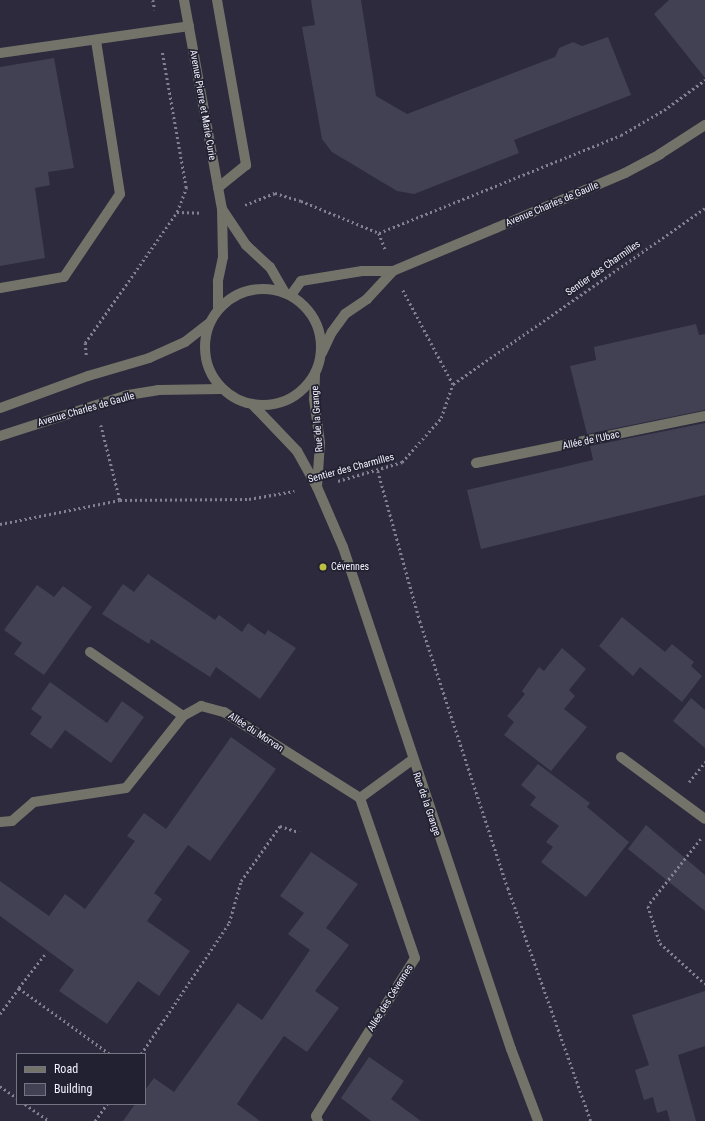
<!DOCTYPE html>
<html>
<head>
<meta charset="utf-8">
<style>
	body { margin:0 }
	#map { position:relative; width:705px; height:1121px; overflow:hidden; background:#2c2a3c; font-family:"Roboto Condensed",sans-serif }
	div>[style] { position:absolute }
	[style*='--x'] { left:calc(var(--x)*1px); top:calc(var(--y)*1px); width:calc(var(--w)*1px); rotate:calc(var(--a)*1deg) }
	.building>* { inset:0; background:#424154 }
	.path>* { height:2.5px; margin-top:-1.25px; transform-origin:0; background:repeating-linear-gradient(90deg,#838190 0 2px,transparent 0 5px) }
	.service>* { height:10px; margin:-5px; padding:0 5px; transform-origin:5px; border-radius:5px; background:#73736a }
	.minor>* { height:10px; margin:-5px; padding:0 5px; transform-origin:5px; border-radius:5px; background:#73736a }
	.tertiary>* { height:10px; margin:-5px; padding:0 5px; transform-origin:5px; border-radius:5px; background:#73736a }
	.tertiary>.ring { margin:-5px; padding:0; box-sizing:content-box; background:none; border:10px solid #73736a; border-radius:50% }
	.dots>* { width:11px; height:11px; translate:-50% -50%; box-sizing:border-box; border:2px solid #222131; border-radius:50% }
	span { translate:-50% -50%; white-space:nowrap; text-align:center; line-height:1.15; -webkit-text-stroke:3.5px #222131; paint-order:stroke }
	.street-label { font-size:10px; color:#f2f1fd }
	.poi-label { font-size:10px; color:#f2f1fd }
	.left { translate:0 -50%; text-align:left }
	.legend { position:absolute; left:16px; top:1053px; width:130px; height:52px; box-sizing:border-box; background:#222131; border:1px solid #757483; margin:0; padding:5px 7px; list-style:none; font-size:12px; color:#f2f1fd }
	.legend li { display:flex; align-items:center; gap:8px; height:20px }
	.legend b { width:20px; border:1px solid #757483 }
</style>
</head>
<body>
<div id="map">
	<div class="building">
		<i style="clip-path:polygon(311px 0,361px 0,376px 96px,407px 114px,555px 57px,559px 48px,573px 42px,582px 46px,608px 37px,631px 95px,514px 140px,519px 153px,414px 194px,397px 191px,332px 152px,322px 139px,302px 27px,315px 25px)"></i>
		<i style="clip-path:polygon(669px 0,705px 0,705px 78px,654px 14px)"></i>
		<i style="clip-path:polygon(54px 58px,74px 168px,48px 172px,50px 185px,35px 188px,45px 258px,0 266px,0 67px)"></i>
		<i style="clip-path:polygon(696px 324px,699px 335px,705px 334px,705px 410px,587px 434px,570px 366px,596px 360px,594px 347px)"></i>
		<i style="clip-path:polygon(705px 423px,705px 495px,481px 549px,467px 490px,593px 460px,590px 446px)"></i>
		<i style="clip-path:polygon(148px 574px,215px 620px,219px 615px,242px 632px,248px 623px,265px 635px,268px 630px,296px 648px,260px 699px,216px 667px,210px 677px,151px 639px,149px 644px,102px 614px,123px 584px,134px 592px)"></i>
		<i style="clip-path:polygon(37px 585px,54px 597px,63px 586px,92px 607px,44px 675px,14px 654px,22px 643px,4px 630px)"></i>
		<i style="clip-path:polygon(622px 617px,665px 652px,672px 644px,694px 662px,691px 666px,702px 676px,682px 702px,640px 667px,633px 676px,599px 646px)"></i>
		<i style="clip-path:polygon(562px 648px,586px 669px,569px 690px,575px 696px,564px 709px,587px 727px,551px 771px,504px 735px,514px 722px,507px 716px,525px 694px,522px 691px,539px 667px,544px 671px)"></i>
		<i style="clip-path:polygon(50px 682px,107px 723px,122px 701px,144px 717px,111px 763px,65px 730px,51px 749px,30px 734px,42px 717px,31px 709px)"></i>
		<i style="clip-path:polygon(691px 698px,705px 710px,705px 748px,673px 721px)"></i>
		<i style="clip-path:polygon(231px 737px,276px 769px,210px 861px,188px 845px,154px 893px,162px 899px,147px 921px,190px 951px,159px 996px,138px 981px,107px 1024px,59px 991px,74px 970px,0 916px,0 881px,49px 916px,65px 894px,85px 909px,135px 841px,127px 836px,144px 813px,166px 829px)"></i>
		<i style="clip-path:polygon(538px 764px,590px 803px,587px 807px,629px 842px,586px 897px,541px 862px,553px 847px,546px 842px,559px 826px,530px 805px,536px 797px,521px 785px)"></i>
		<i style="clip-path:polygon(646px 825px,705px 875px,705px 911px,628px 849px)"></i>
		<i style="clip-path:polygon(311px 852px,358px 884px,326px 928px,349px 945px,315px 991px,339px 1008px,307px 1052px,284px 1036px,255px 1077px,237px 1104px,260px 1121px,123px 1121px,135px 1104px,145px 1104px,145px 1090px,154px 1078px,174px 1092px,238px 1003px,262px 1020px,310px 950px,288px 934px,304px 913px,280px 896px)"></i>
		<i style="clip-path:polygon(705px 991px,705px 1046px,678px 1055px,696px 1121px,670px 1121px,667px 1110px,657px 1113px,653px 1097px,644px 1100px,635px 1070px,649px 1065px,632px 1015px)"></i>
		<i style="clip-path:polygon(369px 1057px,404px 1081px,391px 1099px,421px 1121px,371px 1121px,341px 1098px)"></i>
	</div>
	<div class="path">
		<i style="--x:153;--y:0;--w:10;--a:79"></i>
		<i style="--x:245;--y:205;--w:32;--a:-22"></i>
		<i style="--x:275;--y:193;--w:27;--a:17"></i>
		<i style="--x:301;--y:201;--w:84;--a:22.3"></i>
		<i style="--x:379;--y:233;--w:17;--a:69"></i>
		<i style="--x:177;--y:212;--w:24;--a:2"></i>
		<i style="--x:379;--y:233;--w:261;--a:-22"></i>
		<i style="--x:621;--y:135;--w:50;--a:-30.2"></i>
		<i style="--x:664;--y:110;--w:51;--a:-36.2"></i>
		<i style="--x:403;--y:290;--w:106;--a:62"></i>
		<i style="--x:86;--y:355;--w:12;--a:-95"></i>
		<i style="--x:85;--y:343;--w:160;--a:-54.9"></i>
		<i style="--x:177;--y:212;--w:26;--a:-69"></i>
		<i style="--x:186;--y:188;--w:138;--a:-100"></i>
		<i style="--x:101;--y:425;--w:77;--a:75.8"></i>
		<i style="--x:378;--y:471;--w:156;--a:74.4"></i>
		<i style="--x:420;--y:621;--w:281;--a:71.8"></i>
		<i style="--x:508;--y:888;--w:247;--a:70.4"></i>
		<i style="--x:338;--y:481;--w:67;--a:-16.5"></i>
		<i style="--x:402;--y:462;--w:59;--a:-48.4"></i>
		<i style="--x:441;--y:418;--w:36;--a:-71"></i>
		<i style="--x:453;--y:384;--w:307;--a:-34.9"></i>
		<i style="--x:0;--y:524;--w:122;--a:-11.3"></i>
		<i style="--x:120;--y:500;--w:129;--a:-0.4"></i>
		<i style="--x:249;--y:499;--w:46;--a:-10.1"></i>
		<i style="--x:689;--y:782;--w:26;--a:-51"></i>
		<i style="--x:701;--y:839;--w:85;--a:128.3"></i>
		<i style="--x:648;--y:906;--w:39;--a:72"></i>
		<i style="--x:660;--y:943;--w:61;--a:42.3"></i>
		<i style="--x:45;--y:955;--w:42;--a:128.2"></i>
		<i style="--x:19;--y:988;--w:112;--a:36"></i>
		<i style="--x:0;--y:1014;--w:32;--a:-54"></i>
		<i style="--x:141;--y:1054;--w:158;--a:-56.1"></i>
		<i style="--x:229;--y:923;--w:44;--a:-74.1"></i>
		<i style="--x:241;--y:881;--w:67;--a:-54.7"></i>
		<i style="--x:280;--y:826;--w:20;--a:18"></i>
		<i style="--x:0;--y:1086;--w:21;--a:35"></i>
		<i style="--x:25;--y:1104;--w:29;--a:35"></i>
		<i style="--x:95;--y:1121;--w:21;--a:-55"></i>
	</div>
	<div class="service">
		<i style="--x:217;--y:0;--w:168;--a:80"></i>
		<i style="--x:246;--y:165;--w:36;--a:141"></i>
		<i style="--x:0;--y:53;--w:191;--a:-8.1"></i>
		<i style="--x:0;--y:288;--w:65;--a:-9.8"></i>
		<i style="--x:64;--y:277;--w:100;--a:-56"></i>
		<i style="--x:120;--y:194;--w:156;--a:-98.9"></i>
		<i style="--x:90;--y:652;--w:113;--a:34.5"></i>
	</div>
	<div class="minor">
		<i style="--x:0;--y:408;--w:94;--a:-20"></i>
		<i style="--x:88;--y:376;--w:64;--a:-16.4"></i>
		<i style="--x:149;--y:358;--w:39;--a:-24"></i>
		<i style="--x:185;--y:342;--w:31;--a:-38"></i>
		<i style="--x:0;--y:436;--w:134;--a:-17.8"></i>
		<i style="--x:128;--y:395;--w:30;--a:-9"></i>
		<i style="--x:158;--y:390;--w:63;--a:-0.9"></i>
		<i style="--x:476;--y:463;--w:234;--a:-11.6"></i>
		<i style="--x:621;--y:757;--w:104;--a:36.4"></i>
		<i style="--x:0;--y:822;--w:12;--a:-5"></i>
		<i style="--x:12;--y:821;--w:29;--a:-41"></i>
		<i style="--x:34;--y:802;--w:93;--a:-8.7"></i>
		<i style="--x:126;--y:788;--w:92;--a:-51.6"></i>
		<i style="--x:183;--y:716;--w:21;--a:-29"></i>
		<i style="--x:201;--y:706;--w:24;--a:15"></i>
		<i style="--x:224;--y:712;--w:161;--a:32.3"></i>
		<i style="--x:360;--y:798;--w:64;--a:-36.2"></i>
		<i style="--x:318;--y:1121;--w:5;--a:-112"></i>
		<i style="--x:316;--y:1116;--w:186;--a:-57.9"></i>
		<i style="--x:415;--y:958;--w:169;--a:-109"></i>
	</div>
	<div class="tertiary">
		<i style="--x:184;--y:0;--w:212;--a:79.7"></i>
		<i style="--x:222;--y:209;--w:48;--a:88.8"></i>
		<i style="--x:223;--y:257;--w:25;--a:102"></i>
		<i style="--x:218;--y:281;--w:27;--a:90"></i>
		<i style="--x:222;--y:209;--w:43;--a:56.3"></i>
		<i style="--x:246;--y:245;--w:33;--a:43"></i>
		<i style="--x:270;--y:267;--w:30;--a:60"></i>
		<i class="ring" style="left:205px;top:289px;width:106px;height:106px"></i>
		<i style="--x:291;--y:295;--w:17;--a:-54"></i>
		<i style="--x:301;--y:281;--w:62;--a:-9.3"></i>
		<i style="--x:362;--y:271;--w:31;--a:0"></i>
		<i style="--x:393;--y:271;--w:112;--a:-22.7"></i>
		<i style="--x:496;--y:228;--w:140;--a:-23.1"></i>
		<i style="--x:625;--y:173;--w:40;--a:-28"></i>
		<i style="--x:660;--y:154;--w:54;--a:-32.8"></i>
		<i style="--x:322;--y:353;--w:23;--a:-65"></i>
		<i style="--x:332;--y:332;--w:22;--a:-54"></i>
		<i style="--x:345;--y:314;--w:27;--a:-34"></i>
		<i style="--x:367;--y:299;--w:38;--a:-47"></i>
		<i style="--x:315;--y:375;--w:24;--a:92"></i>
		<i style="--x:314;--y:399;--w:44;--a:82.2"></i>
		<i style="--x:320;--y:443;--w:44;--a:93.9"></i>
		<i style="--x:253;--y:405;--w:64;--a:46.3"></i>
		<i style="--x:297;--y:451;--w:41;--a:60.9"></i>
		<i style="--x:317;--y:487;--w:65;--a:66.6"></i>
		<i style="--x:343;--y:547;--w:529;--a:71.5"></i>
		<i style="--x:511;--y:1049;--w:77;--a:69.4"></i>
	</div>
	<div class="dots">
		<i style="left:323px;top:567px;background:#bdbf43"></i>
	</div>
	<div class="street-label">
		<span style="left:203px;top:105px;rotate:80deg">Avenue Pierre et Marie Curie</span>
		<span style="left:552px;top:204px;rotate:-23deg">Avenue Charles de Gaulle</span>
		<span style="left:603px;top:268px;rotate:-35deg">Sentier des Charmilles</span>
		<span style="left:86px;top:409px;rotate:-16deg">Avenue Charles de Gaulle</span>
		<span style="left:317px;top:419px;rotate:-94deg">Rue de la Grange</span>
		<span style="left:591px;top:440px;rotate:-12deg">Allée de l'Ubac</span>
		<span style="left:351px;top:468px;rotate:-15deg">Sentier des Charmilles</span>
		<span style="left:256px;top:732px;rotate:33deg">Allée du Morvan</span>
		<span style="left:427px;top:804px;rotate:71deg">Rue de la Grange</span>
		<span style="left:390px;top:998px;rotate:-58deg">Allée des Cévennes</span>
	</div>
	<div class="poi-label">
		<span class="left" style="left:331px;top:567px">Cévennes</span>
	</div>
	<ul class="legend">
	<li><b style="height:5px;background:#73736a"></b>Road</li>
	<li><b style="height:11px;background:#424154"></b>Building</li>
	</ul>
</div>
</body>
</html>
